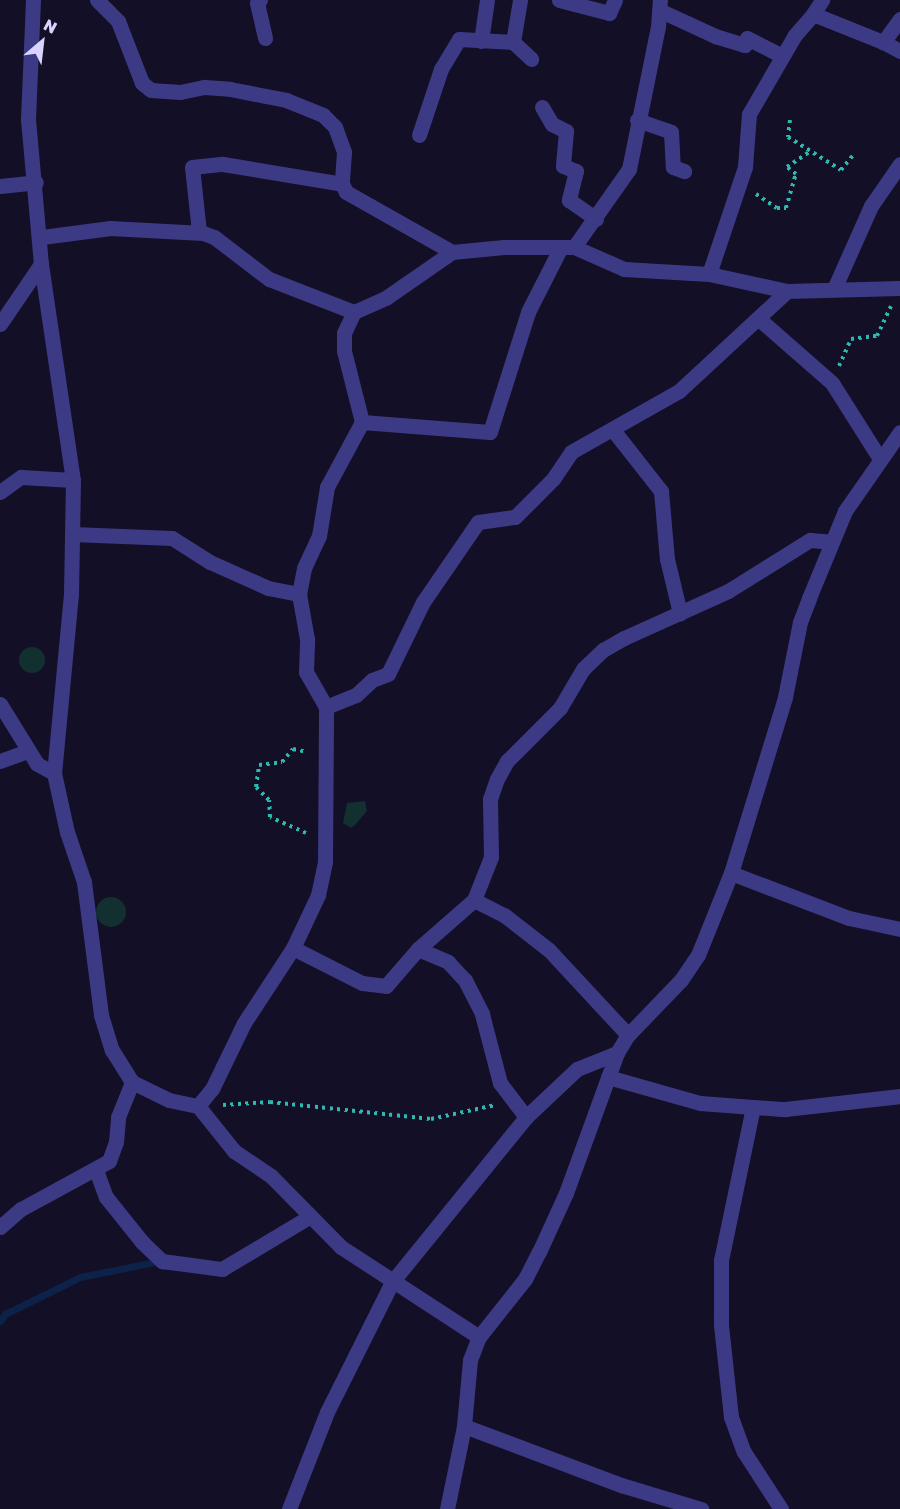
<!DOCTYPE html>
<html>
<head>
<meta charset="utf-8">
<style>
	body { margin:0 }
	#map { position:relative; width:900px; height:1509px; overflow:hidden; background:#130f26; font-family:"Golos Text",sans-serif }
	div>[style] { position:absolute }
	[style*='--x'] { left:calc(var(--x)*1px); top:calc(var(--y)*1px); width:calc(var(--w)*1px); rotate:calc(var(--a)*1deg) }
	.green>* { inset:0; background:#12302f }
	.round { border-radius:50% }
	.stream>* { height:7px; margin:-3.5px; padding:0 3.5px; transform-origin:3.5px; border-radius:3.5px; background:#0c2248 }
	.path>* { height:4px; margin-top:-2px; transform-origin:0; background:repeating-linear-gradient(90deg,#2fb8b0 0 3px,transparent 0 7.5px) }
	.minor>* { height:15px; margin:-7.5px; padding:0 7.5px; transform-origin:7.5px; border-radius:7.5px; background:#3d3a85 }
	span { translate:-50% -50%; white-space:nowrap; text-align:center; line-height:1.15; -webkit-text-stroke:6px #130f26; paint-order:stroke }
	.north { position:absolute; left:12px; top:12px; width:60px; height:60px; -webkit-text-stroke:4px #130f26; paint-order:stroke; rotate:28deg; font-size:16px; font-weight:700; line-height:24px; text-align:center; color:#d9d4ff }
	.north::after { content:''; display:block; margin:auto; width:21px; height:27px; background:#d9d4ff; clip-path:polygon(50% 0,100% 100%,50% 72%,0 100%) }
</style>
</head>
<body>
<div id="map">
	<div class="green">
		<i class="round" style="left:19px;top:647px;width:26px;height:26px"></i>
		<i style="clip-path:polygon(365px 801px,367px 811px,355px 825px,351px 828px,343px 823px,347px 803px)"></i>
		<i class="round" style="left:96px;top:897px;width:30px;height:30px"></i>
	</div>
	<div class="stream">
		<i style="--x:0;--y:1321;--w:9;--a:-54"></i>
		<i style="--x:5;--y:1314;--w:84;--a:-26.3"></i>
		<i style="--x:80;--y:1277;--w:82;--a:-11.3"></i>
	</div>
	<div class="path">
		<i style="--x:790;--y:120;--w:17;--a:97"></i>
		<i style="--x:788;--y:137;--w:62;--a:31.9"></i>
		<i style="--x:841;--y:170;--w:21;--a:-51"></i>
		<i style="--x:756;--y:194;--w:25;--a:34"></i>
		<i style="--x:777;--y:208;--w:9;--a:0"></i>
		<i style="--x:786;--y:208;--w:35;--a:-74"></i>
		<i style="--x:796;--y:174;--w:11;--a:-142"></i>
		<i style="--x:787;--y:167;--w:27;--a:-34"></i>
		<i style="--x:839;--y:366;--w:30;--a:-66"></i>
		<i style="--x:851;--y:339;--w:26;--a:-7"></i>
		<i style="--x:877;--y:336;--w:33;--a:-65"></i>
		<i style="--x:306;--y:833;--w:39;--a:-156"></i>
		<i style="--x:270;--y:817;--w:17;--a:-93"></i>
		<i style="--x:269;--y:800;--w:18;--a:-135"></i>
		<i style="--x:256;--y:787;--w:22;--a:-82"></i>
		<i style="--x:259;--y:765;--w:23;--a:-7"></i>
		<i style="--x:282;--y:762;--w:17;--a:-50"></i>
		<i style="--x:293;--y:749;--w:14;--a:12"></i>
		<i style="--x:223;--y:1105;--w:47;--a:-3.7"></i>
		<i style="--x:270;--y:1102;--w:162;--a:6"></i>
		<i style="--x:431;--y:1119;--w:66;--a:-12.3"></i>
	</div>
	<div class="minor">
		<i style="--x:33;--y:0;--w:119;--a:92.4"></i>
		<i style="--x:28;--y:119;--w:146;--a:84.9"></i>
		<i style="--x:41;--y:264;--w:218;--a:81.6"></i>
		<i style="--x:73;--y:480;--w:114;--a:91"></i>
		<i style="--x:71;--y:594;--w:180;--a:95.4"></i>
		<i style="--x:54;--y:773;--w:60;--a:77.6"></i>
		<i style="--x:67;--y:832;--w:53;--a:71.2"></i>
		<i style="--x:84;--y:882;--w:134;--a:82.7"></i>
		<i style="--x:101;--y:1015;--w:37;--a:73"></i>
		<i style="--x:112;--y:1050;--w:38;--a:58"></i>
		<i style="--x:132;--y:1082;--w:41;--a:25.9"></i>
		<i style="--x:169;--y:1100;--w:30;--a:12"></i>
		<i style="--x:198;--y:1106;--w:58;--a:51.3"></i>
		<i style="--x:234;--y:1151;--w:45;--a:34"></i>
		<i style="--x:271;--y:1176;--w:100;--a:45.4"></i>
		<i style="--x:341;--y:1247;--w:165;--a:33.1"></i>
		<i style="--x:97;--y:0;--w:30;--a:45"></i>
		<i style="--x:118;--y:21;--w:66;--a:68.8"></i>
		<i style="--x:142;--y:83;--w:11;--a:38"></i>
		<i style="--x:151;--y:90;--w:29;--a:4"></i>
		<i style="--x:180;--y:92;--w:25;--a:-12"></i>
		<i style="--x:204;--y:87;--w:26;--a:4"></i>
		<i style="--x:230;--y:89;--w:57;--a:11.1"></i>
		<i style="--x:286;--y:100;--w:40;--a:22"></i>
		<i style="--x:323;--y:115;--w:17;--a:45"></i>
		<i style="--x:335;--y:127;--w:27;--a:70"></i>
		<i style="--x:344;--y:152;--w:32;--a:94"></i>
		<i style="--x:342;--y:184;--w:9;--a:63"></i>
		<i style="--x:346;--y:192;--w:122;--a:29.5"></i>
		<i style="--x:452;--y:252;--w:52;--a:-5.5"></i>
		<i style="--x:504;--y:247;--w:70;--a:0"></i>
		<i style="--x:574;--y:247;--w:55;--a:23.7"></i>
		<i style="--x:624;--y:269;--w:85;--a:3.4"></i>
		<i style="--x:709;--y:274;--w:80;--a:12.3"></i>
		<i style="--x:787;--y:291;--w:113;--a:-1.5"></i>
		<i style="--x:260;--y:0;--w:4;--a:135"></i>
		<i style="--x:257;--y:3;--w:36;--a:77"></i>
		<i style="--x:559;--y:0;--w:52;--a:14.6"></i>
		<i style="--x:609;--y:13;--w:14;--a:-65"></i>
		<i style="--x:661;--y:11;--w:60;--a:24.8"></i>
		<i style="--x:715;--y:36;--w:31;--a:17"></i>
		<i style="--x:745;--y:45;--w:7;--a:-74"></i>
		<i style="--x:747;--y:38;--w:38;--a:27"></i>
		<i style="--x:813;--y:14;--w:17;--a:-57"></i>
		<i style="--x:900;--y:19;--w:29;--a:126"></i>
		<i style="--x:883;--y:42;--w:19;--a:28"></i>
		<i style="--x:481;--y:41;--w:41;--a:-81.7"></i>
		<i style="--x:513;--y:42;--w:43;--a:-80.5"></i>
		<i style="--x:542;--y:107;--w:20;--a:60"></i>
		<i style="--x:552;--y:124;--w:16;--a:27"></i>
		<i style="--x:566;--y:131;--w:35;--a:95"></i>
		<i style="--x:563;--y:166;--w:14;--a:21"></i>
		<i style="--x:576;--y:171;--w:30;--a:104"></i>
		<i style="--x:569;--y:200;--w:33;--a:35"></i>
		<i style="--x:637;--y:120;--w:36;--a:19"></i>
		<i style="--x:671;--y:132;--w:35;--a:87"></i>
		<i style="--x:673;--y:167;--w:12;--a:20"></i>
		<i style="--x:419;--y:135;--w:70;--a:-71.6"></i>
		<i style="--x:441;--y:69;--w:35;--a:-59"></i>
		<i style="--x:459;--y:39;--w:54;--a:3.2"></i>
		<i style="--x:513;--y:42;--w:25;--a:43"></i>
		<i style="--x:0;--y:186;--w:36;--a:-6"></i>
		<i style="--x:199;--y:232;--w:65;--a:-96.1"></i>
		<i style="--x:192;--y:167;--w:31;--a:-6"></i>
		<i style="--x:223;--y:164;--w:121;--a:9.5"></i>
		<i style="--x:42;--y:237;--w:69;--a:-7.5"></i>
		<i style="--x:110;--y:228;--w:93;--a:3.1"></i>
		<i style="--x:203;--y:233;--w:12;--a:20"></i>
		<i style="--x:214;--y:237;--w:69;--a:37.4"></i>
		<i style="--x:269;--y:279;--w:91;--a:21.2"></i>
		<i style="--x:574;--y:247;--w:95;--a:-54.8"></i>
		<i style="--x:629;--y:169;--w:145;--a:-78.5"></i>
		<i style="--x:658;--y:27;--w:27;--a:-86"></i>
		<i style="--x:709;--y:274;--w:113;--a:-71.4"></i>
		<i style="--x:745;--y:167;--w:53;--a:-85.7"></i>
		<i style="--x:749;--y:114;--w:91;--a:-59.8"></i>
		<i style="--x:795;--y:35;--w:28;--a:-49"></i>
		<i style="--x:813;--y:14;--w:75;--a:21.8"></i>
		<i style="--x:834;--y:289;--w:91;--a:-66"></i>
		<i style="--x:871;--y:206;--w:51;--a:-55.4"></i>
		<i style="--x:759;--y:319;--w:97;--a:41.2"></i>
		<i style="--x:832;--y:383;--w:90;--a:57.7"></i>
		<i style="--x:0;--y:324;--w:73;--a:-55.7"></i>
		<i style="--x:362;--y:422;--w:128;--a:4.5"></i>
		<i style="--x:490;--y:432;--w:126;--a:-72.4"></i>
		<i style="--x:528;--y:312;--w:73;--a:-63.1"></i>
		<i style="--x:613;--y:430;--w:78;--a:51.8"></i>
		<i style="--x:661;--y:491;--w:68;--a:85"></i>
		<i style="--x:667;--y:559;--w:56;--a:76.5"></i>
		<i style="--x:0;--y:492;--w:26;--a:-36"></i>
		<i style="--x:21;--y:477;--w:52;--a:3.3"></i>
		<i style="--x:72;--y:534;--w:100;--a:2.3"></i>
		<i style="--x:172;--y:538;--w:45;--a:32.3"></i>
		<i style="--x:210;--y:562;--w:64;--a:24.1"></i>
		<i style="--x:268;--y:588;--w:32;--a:11"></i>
		<i style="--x:0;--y:704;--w:70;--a:58.3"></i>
		<i style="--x:37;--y:764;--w:19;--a:28"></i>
		<i style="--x:326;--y:707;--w:32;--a:-22"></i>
		<i style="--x:356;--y:695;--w:22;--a:-43"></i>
		<i style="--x:372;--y:680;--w:17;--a:-21"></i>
		<i style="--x:388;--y:674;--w:80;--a:-64.1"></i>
		<i style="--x:423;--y:602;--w:97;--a:-55.5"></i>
		<i style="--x:478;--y:522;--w:37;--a:-8"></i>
		<i style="--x:515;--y:517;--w:54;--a:-45"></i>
		<i style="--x:553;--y:479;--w:32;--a:-56"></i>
		<i style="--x:571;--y:452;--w:124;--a:-29.5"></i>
		<i style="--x:679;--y:391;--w:147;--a:-42.8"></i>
		<i style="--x:0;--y:761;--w:30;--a:-20"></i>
		<i style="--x:731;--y:873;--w:126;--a:20.9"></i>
		<i style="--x:849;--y:918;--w:52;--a:12.2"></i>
		<i style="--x:474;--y:900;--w:34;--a:27"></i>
		<i style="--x:504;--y:915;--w:57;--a:37.9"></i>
		<i style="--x:549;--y:950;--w:116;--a:47.1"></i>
		<i style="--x:293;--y:948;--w:77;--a:26.9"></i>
		<i style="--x:362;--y:983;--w:24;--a:7"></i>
		<i style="--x:386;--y:986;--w:49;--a:-49.1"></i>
		<i style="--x:418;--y:949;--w:74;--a:-41.2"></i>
		<i style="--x:474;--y:900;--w:46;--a:-68.4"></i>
		<i style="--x:491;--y:857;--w:58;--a:-91"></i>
		<i style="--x:490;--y:799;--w:21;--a:-71"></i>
		<i style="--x:497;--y:779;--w:21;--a:-61"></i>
		<i style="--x:507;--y:761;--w:75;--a:-45"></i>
		<i style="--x:560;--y:708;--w:45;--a:-59.5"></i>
		<i style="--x:583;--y:669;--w:28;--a:-44"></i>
		<i style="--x:603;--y:650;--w:24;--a:-30"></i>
		<i style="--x:624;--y:638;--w:114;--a:-24.3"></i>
		<i style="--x:728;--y:591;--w:97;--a:-31.9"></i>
		<i style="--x:810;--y:540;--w:21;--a:5"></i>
		<i style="--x:418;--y:949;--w:33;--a:23"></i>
		<i style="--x:448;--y:962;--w:25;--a:47"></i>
		<i style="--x:465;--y:980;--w:38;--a:63"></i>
		<i style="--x:482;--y:1014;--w:71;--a:75.4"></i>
		<i style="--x:500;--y:1083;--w:43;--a:52.6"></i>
		<i style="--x:526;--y:1117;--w:70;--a:-43.3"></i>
		<i style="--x:577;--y:1069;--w:43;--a:-21.8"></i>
		<i style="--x:608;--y:1077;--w:96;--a:15.8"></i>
		<i style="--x:700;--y:1103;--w:53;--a:4.3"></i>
		<i style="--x:753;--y:1107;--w:32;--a:4"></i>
		<i style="--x:785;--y:1109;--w:116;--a:-6.4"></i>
		<i style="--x:198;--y:1106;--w:22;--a:-51"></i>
		<i style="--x:212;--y:1089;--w:73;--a:-64.1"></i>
		<i style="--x:244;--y:1023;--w:90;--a:-56.8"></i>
		<i style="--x:293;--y:948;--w:59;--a:-64.7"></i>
		<i style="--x:318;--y:895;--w:34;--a:-78"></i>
		<i style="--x:325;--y:862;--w:155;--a:-89.6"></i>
		<i style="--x:326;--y:707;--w:40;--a:-119.7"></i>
		<i style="--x:306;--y:672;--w:33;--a:-88"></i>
		<i style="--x:307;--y:639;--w:46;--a:-100.1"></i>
		<i style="--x:299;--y:594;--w:26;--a:-79"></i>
		<i style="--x:304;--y:568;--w:35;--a:-65"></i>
		<i style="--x:319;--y:536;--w:50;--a:-80.7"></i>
		<i style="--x:327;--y:487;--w:74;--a:-61.7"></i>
		<i style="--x:362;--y:422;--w:73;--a:-104.2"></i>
		<i style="--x:344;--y:351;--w:18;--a:-90"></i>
		<i style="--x:344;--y:333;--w:23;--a:-65"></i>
		<i style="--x:354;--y:312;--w:36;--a:-24"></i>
		<i style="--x:387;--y:297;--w:79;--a:-34.7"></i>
		<i style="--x:753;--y:1107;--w:156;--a:101.8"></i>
		<i style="--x:721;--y:1260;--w:65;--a:90"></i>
		<i style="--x:721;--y:1325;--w:93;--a:83.8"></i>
		<i style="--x:731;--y:1417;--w:37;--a:70"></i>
		<i style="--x:744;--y:1452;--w:68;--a:57"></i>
		<i style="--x:96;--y:1170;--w:29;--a:70"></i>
		<i style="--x:106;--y:1197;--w:58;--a:51.3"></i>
		<i style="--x:142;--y:1242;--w:28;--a:44"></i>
		<i style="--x:162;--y:1261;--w:61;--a:7.6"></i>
		<i style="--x:222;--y:1269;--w:101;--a:-30.9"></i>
		<i style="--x:0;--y:1227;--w:28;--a:-41"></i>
		<i style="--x:21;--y:1209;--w:100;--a:-28.6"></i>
		<i style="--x:109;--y:1161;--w:20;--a:-70"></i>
		<i style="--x:116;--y:1142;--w:25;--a:-85"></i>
		<i style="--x:118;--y:1117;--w:38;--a:-68"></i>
		<i style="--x:464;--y:1426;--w:168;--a:20.6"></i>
		<i style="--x:621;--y:1485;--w:84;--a:16.7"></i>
		<i style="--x:289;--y:1509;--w:104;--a:-68.6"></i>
		<i style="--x:327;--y:1412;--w:145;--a:-63.4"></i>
		<i style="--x:392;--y:1282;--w:213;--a:-50.9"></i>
		<i style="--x:447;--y:1509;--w:85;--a:-78.4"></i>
		<i style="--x:464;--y:1426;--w:66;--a:-84.8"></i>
		<i style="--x:470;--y:1360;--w:25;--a:-69"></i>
		<i style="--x:479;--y:1337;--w:74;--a:-51.6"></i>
		<i style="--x:525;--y:1279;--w:30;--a:-63"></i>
		<i style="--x:539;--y:1252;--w:65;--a:-65.4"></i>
		<i style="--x:566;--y:1193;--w:149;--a:-70"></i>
		<i style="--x:617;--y:1053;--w:21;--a:-59"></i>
		<i style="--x:628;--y:1035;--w:76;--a:-46.1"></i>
		<i style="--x:681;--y:980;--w:30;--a:-56"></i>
		<i style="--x:698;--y:955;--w:88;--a:-68.1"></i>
		<i style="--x:731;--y:873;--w:184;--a:-72.9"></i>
		<i style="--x:785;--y:697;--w:76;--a:-78.7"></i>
		<i style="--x:800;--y:622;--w:26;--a:-69"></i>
		<i style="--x:809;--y:598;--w:94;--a:-67.5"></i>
		<i style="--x:845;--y:511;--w:96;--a:-55.2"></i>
	</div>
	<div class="north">N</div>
</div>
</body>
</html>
